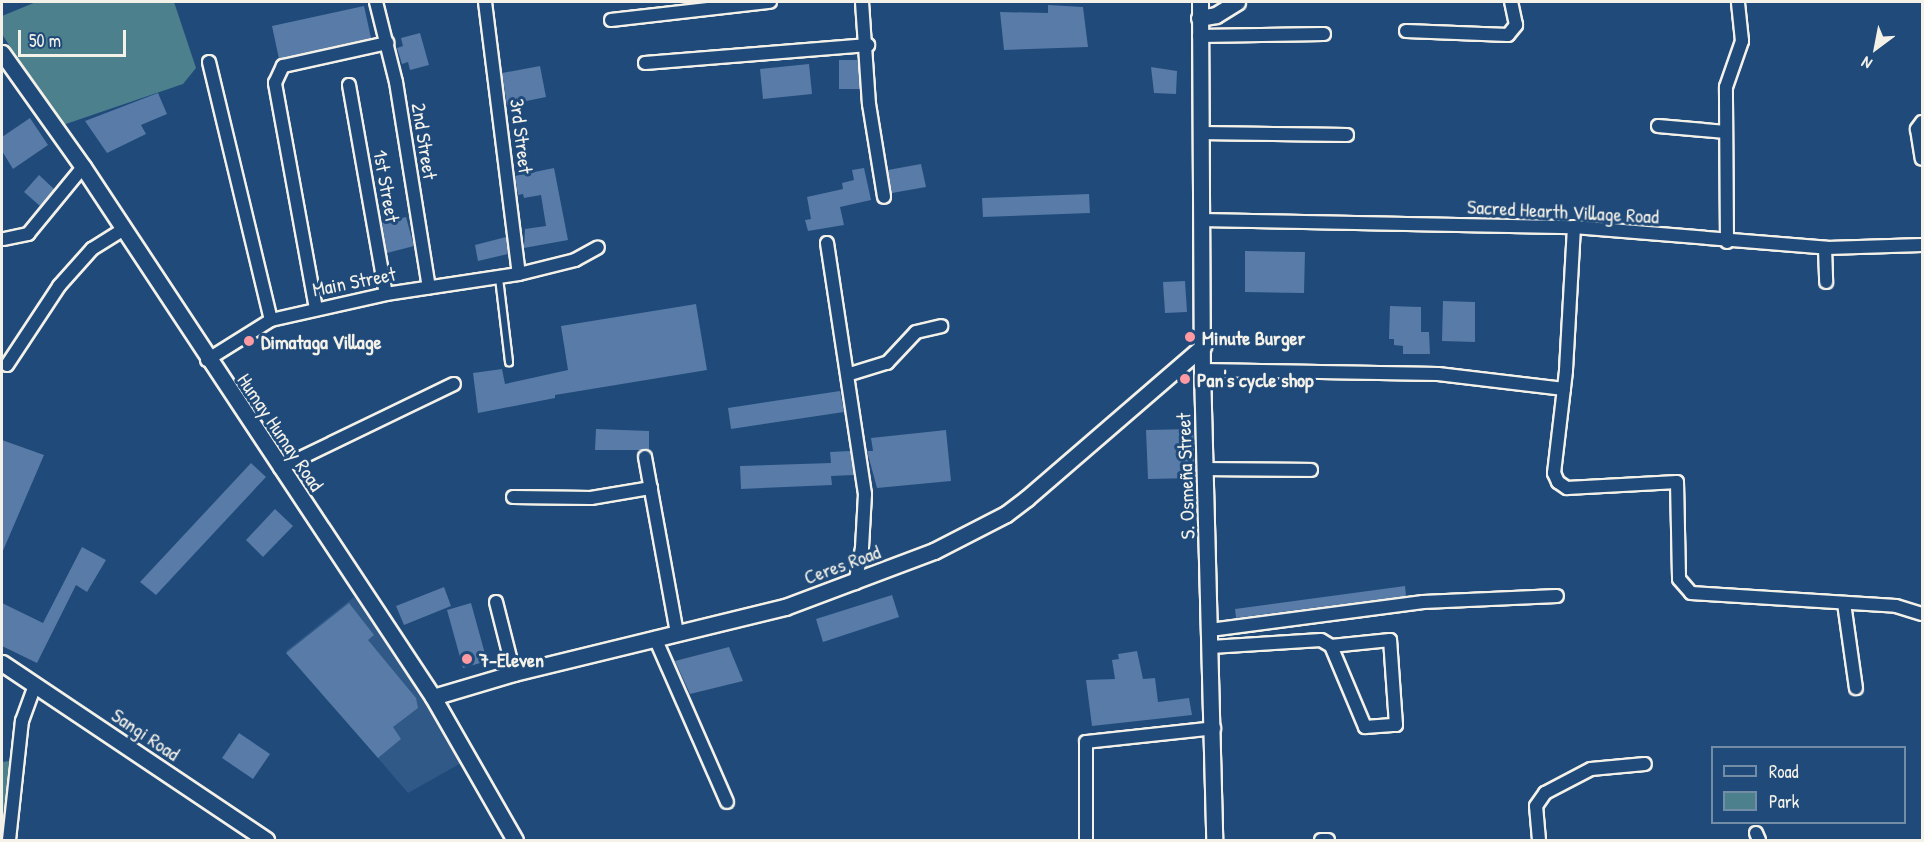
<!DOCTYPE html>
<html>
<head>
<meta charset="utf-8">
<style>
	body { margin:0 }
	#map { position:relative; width:1924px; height:842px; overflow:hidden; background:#1f4a7a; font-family:"Patrick Hand",sans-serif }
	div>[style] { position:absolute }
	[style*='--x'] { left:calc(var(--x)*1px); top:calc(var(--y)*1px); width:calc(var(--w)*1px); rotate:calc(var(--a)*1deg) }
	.built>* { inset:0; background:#305988 }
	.green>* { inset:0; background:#4c808c }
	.building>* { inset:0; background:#587ba7 }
	.roads { filter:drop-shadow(2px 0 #f4f1e8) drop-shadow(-2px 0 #f4f1e8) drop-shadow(0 2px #f4f1e8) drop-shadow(0 -2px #f4f1e8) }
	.service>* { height:6px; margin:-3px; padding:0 3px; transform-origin:3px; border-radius:3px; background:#1f4a7a }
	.minor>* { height:12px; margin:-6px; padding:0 6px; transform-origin:6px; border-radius:6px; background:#1f4a7a }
	.tertiary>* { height:15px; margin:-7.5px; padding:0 7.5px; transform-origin:7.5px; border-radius:7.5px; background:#1f4a7a }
	.dots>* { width:16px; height:16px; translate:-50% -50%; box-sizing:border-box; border:3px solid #1f4a7a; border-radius:50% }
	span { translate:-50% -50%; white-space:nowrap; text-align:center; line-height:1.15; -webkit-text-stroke:6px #1f4a7a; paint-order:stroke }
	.street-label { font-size:20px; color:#f4f1e8 }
	.poi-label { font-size:20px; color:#f4f1e8; font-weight:700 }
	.left { translate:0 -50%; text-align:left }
	.frame { position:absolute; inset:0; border:3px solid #f4f1e8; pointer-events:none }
	.legend { position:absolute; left:1711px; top:746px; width:195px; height:78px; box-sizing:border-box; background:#1f4a7a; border:2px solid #748da6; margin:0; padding:8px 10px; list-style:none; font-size:18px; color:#f4f1e8 }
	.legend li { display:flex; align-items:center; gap:12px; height:30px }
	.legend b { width:30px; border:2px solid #748da6 }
	.north { position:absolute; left:1846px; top:18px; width:60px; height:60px; -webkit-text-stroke:4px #1f4a7a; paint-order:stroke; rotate:212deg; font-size:16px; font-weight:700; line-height:24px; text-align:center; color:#f4f1e8 }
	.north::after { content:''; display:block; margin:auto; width:21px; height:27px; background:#f4f1e8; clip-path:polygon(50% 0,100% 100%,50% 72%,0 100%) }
	.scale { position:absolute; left:18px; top:30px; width:108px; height:27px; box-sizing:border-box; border:3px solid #f4f1e8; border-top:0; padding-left:8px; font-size:18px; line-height:21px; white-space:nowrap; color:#f4f1e8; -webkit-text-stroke:4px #1f4a7a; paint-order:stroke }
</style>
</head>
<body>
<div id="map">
	<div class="built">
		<i style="clip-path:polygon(354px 597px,431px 707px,463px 762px,408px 793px,286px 651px)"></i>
	</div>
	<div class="green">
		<i style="clip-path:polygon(36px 2px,174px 2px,196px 68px,183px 84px,60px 126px,2px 34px,2px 16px)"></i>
		<i style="clip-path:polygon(10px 761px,4px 840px,2px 840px,2px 762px)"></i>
	</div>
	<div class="building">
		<i style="clip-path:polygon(1048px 5px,1083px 7px,1088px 47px,1004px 50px,1000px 12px,1048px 13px)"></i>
		<i style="clip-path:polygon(364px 6px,371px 38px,279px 59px,272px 26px)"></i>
		<i style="clip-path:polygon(420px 33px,429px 65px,410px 70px,408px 62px,402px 64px,397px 48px,403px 46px,401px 38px)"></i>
		<i style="clip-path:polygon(839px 60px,858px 60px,860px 89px,839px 89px)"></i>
		<i style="clip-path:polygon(809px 64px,812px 94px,763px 99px,760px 69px)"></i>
		<i style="clip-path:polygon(540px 66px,546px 97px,507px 105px,502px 73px)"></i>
		<i style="clip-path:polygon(1151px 67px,1177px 71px,1176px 94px,1154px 93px)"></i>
		<i style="clip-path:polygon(158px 93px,167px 114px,141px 125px,146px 134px,107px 153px,85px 121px)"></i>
		<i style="clip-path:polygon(30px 118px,48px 145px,13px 169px,2px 151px,2px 137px)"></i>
		<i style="clip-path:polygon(921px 164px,926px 187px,892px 193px,888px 170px)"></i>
		<i style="clip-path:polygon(554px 168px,568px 240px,524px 248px,525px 229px,546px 226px,541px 195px,524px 198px,523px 194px,518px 195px,515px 176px)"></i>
		<i style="clip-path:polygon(864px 168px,871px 200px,840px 207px,844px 225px,808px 231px,805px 220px,811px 219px,807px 197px,843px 189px,842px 183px,854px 180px,852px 170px)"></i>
		<i style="clip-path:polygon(39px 175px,54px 189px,40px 206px,24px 192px)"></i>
		<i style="clip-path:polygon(1089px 194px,1090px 213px,983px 217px,982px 198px)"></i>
		<i style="clip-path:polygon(406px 217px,414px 246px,387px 253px,382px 223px)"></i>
		<i style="clip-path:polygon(506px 237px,508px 254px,478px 261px,475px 245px)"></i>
		<i style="clip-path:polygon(1245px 251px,1305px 252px,1304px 293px,1245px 292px)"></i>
		<i style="clip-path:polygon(1185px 281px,1187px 312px,1165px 313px,1163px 282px)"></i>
		<i style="clip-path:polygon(1443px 301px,1475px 302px,1475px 342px,1442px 341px)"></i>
		<i style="clip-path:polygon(696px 304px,707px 370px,555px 395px,555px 398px,478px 413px,473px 373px,502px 369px,505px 384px,568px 370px,561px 326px)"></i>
		<i style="clip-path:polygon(1390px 306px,1421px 307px,1421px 332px,1429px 332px,1430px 354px,1403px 354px,1403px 346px,1394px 345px,1394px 339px,1389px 339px)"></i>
		<i style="clip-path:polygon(840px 391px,844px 412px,731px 429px,728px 408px)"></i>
		<i style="clip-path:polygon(596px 429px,649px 431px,649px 450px,595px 450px)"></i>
		<i style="clip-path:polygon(1193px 429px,1195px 478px,1148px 479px,1146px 430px)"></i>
		<i style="clip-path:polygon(946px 430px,951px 481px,877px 488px,867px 451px,873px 451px,871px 438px)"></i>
		<i style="clip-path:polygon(2px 440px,44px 455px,2px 553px)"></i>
		<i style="clip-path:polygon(850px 451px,854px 475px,831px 476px,832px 485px,741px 489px,740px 466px,831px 463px,830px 452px)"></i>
		<i style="clip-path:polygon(251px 463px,266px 477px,156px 595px,140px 582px)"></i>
		<i style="clip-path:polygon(275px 509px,293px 526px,263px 557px,246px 540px)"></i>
		<i style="clip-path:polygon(82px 547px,106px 560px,87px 592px,76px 585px,37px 663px,2px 646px,2px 603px,43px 623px)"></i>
		<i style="clip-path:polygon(1405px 586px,1406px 596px,1236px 618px,1235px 609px)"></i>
		<i style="clip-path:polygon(444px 587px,451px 606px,404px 625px,396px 606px)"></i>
		<i style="clip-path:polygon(892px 595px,899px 617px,823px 642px,816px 619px)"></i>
		<i style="clip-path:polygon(349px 603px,374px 635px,368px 640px,416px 698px,418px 708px,393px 727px,401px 739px,378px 758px,286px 653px)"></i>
		<i style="clip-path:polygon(471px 603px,487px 661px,463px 668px,447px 610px)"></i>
		<i style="clip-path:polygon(729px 647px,743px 681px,690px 694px,675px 661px)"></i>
		<i style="clip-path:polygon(1137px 651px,1143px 679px,1155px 678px,1158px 702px,1189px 698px,1192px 715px,1092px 726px,1086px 680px,1115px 679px,1112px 660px,1119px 659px,1118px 654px)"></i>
		<i style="clip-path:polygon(239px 733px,270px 754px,253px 779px,222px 758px)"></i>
	</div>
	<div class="roads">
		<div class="service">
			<i style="--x:499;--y:278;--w:85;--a:83.2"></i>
		</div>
		<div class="minor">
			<i style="--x:376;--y:2;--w:82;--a:76"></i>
			<i style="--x:396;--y:82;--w:208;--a:80.9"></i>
			<i style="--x:485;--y:2;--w:274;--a:82.9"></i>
			<i style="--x:862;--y:2;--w:102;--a:86.1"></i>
			<i style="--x:869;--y:104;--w:94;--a:80.8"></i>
			<i style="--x:611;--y:20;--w:160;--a:-6.5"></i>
			<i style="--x:1406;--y:31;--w:102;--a:2.2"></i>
			<i style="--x:1508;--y:35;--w:13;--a:-51"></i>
			<i style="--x:1516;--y:25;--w:24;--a:-102"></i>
			<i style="--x:1199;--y:36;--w:125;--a:-0.9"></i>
			<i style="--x:209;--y:62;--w:265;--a:76.5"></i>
			<i style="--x:645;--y:63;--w:224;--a:-4.6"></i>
			<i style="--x:349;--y:85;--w:212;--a:80"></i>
			<i style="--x:1922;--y:122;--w:9;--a:126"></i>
			<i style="--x:1917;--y:129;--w:30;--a:81"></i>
			<i style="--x:1658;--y:126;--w:68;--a:5"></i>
			<i style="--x:1200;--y:133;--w:147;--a:0.8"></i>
			<i style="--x:1201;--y:220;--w:373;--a:1.1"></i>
			<i style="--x:1574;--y:227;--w:254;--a:4.7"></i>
			<i style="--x:1827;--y:248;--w:95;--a:-1.8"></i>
			<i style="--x:1574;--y:227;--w:144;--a:93.2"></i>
			<i style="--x:1566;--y:371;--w:103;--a:96.7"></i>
			<i style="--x:1554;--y:473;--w:10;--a:66"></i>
			<i style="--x:1558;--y:482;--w:11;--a:34"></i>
			<i style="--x:1567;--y:488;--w:110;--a:-3.1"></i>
			<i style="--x:1677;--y:482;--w:97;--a:88.8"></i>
			<i style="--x:1679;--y:579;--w:18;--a:49"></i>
			<i style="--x:1691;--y:593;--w:205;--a:3.6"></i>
			<i style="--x:1896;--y:606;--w:27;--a:17"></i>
			<i style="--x:4;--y:239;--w:25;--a:-12"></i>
			<i style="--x:28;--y:234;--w:87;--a:-50.6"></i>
			<i style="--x:1727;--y:242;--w:155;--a:-90.4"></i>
			<i style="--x:1726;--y:87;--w:49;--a:-70.8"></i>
			<i style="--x:1742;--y:41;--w:39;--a:-96"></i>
			<i style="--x:827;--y:243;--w:254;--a:81.4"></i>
			<i style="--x:865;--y:494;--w:54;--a:93.2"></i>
			<i style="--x:862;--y:548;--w:36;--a:101"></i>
			<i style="--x:1825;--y:248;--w:34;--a:88"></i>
			<i style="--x:316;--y:309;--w:230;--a:-100.3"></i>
			<i style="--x:275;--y:83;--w:19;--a:-65"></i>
			<i style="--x:283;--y:66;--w:107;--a:-12.5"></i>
			<i style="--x:207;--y:360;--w:75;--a:-32"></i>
			<i style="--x:271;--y:320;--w:118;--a:-12.7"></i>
			<i style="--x:386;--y:294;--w:134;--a:-8.6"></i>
			<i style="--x:519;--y:274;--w:58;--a:-14"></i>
			<i style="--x:575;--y:260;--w:26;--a:-29"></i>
			<i style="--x:7;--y:365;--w:95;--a:-56.6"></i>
			<i style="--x:59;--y:286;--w:50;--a:-48.3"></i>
			<i style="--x:92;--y:249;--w:38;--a:-32"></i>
			<i style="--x:1202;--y:370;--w:236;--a:1"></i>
			<i style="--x:1438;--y:374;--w:127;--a:6.8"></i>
			<i style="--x:850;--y:374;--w:39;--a:-17"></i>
			<i style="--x:887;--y:363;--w:42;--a:-46.9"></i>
			<i style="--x:916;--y:332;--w:26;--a:-13"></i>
			<i style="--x:645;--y:457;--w:179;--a:79.7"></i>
			<i style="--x:280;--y:468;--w:193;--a:-25.8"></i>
			<i style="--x:1206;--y:469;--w:105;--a:0.5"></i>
			<i style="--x:513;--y:497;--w:78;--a:0.7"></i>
			<i style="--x:591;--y:498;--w:61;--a:-9.5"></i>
			<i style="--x:496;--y:602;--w:73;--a:75.8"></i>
			<i style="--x:1844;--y:603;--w:86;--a:82"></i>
			<i style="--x:1210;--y:630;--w:215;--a:-7.5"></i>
			<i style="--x:1423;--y:602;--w:134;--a:-2.6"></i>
			<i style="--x:655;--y:638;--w:179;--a:66.3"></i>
			<i style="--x:1211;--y:647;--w:110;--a:-3.6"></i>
			<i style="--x:1321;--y:640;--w:12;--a:31"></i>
			<i style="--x:1331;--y:646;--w:88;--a:67.2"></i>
			<i style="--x:1365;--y:727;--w:31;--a:-4"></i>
			<i style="--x:1396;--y:725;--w:85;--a:-94"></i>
			<i style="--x:1390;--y:640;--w:59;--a:174.2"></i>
			<i style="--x:1756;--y:833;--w:8;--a:67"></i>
			<i style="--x:9;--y:840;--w:120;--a:-83.8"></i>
			<i style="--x:22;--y:721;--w:38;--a:-70"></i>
			<i style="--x:1086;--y:840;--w:98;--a:-90"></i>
			<i style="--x:1086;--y:742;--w:129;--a:-6.2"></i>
			<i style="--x:1321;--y:840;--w:7;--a:0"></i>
			<i style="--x:1539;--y:840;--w:34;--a:-95"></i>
			<i style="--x:1536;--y:806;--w:16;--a:-55"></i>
			<i style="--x:1545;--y:793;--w:52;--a:-27.6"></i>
			<i style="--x:1591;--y:769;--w:54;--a:-5.3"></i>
		</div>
		<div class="tertiary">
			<i style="--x:1200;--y:2;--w:368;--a:89.7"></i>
			<i style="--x:1202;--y:370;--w:470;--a:88.5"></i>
			<i style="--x:1199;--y:18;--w:17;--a:-10"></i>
			<i style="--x:1216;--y:15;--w:25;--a:-32"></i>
			<i style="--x:2;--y:53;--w:140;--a:54.6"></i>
			<i style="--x:83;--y:167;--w:635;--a:56.56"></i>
			<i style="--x:433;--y:697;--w:165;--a:60.2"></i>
			<i style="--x:2;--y:663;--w:318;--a:33.8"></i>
			<i style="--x:433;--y:697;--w:84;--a:-16.5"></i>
			<i style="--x:514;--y:673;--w:279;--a:-13.7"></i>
			<i style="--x:785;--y:607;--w:159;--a:-20.6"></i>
			<i style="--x:934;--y:551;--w:81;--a:-27.2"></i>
			<i style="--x:1006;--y:514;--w:26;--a:-37"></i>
			<i style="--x:1027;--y:498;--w:233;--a:-40.8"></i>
		</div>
	</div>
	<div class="dots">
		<i style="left:1190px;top:337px;background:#ff9aa2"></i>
		<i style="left:249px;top:341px;background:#ff9aa2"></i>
		<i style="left:1185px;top:379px;background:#ff9aa2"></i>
		<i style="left:467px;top:659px;background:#ff9aa2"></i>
	</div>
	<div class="street-label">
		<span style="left:522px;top:136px;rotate:83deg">3rd Street</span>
		<span style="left:425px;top:141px;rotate:81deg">2nd Street</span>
		<span style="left:387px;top:186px;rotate:80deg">1st Street</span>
		<span style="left:1563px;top:211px;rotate:3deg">Sacred Hearth Village Road</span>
		<span style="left:354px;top:281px;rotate:-11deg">Main Street</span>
		<span style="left:281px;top:432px;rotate:56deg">Humay Humay Road</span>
		<span style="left:1185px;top:476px;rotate:-92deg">S. Osmeña Street</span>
		<span style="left:842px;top:564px;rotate:-20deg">Ceres Road</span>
		<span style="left:146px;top:734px;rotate:34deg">Sangi Road</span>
	</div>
	<div class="poi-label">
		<span class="left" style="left:1202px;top:337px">Minute Burger</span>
		<span class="left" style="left:261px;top:341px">Dimataga Village</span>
		<span class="left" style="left:1197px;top:379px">Pan's cycle shop</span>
		<span class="left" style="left:479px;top:659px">7-Eleven</span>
	</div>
	<div class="frame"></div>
	<ul class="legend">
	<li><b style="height:8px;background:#1f4a7a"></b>Road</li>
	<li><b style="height:16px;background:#4c808c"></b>Park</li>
	</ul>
	<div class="north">N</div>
	<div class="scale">50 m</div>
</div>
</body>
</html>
